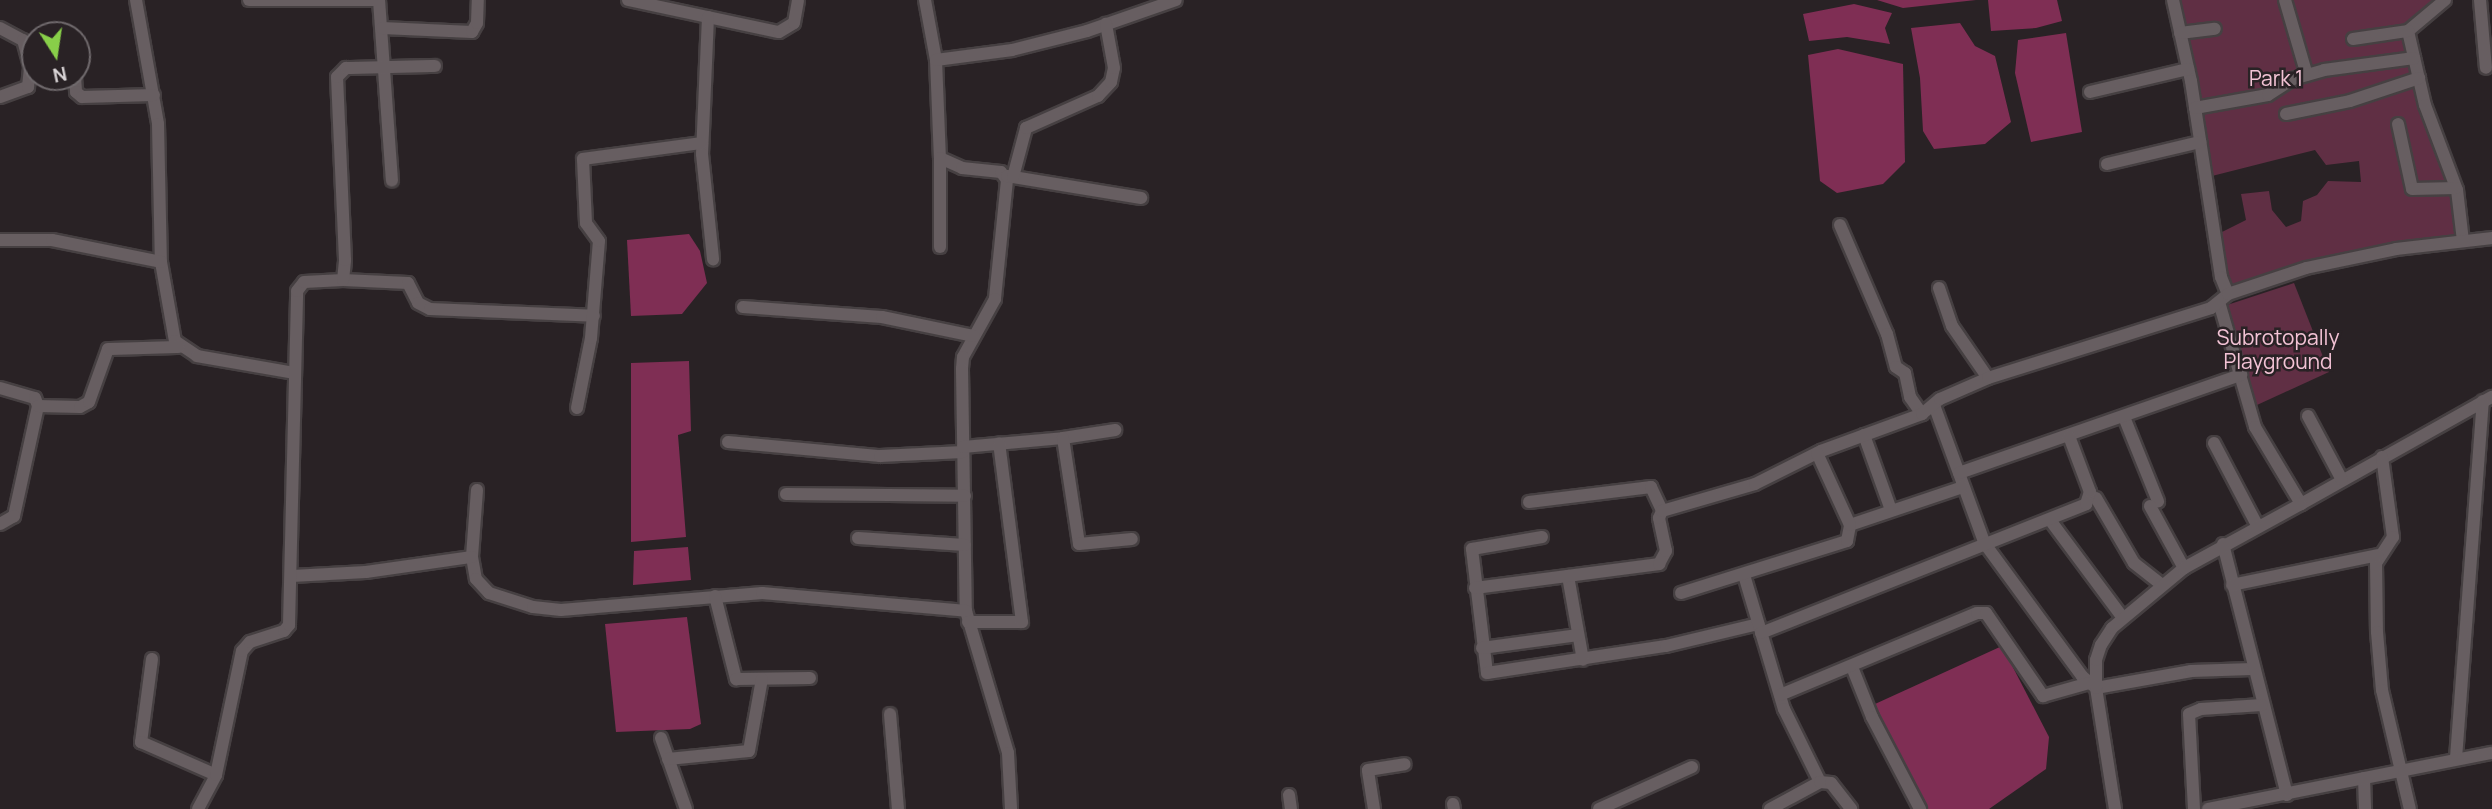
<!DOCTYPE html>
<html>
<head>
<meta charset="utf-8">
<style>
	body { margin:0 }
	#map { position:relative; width:2492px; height:809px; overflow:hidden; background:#292225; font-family:Manrope,sans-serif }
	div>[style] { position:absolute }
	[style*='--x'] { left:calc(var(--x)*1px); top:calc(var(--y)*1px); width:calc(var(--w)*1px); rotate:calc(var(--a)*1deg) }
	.green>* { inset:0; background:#602f44 }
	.water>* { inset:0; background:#7f2e54 }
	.roads { filter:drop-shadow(2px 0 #464042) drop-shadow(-2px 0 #464042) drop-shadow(0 2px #464042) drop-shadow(0 -2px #464042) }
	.minor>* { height:12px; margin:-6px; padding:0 6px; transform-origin:6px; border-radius:6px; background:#675e61 }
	span { translate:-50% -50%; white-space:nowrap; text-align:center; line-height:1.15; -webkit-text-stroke:5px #292225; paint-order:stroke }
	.park-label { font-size:21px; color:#f3c3d5 }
	.north { position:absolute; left:21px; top:21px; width:70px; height:70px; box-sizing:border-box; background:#292225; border:2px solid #6f696c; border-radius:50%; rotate:168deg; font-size:19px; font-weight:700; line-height:28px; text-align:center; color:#d9d4d6 }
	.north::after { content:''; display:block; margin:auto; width:24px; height:32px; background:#88cf49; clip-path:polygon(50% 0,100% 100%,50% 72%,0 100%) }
</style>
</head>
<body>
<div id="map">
	<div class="green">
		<i style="clip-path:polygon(2178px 0,2439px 0,2412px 20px,2403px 38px,2454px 200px,2458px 236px,2317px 259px,2231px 290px,2224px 274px,2218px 234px,2246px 220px,2241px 194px,2269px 191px,2272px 210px,2286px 227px,2301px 221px,2303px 201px,2317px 195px,2328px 181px,2361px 182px,2359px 161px,2326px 165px,2315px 150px,2212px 176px)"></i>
		<i style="clip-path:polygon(2294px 283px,2329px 372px,2257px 405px,2221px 307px)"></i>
	</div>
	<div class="water">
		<i style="clip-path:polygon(1877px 0,1976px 0,1903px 8px)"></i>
		<i style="clip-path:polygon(1988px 0,2057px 0,2062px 21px,2036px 28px,1991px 31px)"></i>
		<i style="clip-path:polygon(1854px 4px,1892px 13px,1885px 28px,1890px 44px,1847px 37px,1809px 41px,1803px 14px)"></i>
		<i style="clip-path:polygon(1960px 23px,1975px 46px,1995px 56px,2011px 122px,1985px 144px,1934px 149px,1923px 131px,1920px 78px,1911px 28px)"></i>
		<i style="clip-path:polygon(2066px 33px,2082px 132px,2031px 142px,2015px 73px,2018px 40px)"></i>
		<i style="clip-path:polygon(1838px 49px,1903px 64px,1905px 162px,1883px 184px,1837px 193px,1820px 181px,1808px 55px)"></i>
		<i style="clip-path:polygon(689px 234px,700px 251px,707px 283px,682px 314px,631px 316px,627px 240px)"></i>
		<i style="clip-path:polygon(689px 361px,691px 431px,678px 435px,686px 537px,631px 542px,631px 363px)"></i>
		<i style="clip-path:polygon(688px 547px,691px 580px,633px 585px,634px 551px)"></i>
		<i style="clip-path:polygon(687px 617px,701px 724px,690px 729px,616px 732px,605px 624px)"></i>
		<i style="clip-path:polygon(2002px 646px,2049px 737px,2046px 769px,1989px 809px,1925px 809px,1915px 797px,1875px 704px)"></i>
	</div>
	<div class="roads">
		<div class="minor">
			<i style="--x:136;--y:0;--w:126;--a:79.9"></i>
			<i style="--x:158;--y:124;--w:138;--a:88.8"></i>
			<i style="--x:161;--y:262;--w:80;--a:80"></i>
			<i style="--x:175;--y:341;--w:27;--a:34"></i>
			<i style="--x:197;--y:356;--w:98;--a:9.9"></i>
			<i style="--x:249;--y:0;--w:130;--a:0"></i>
			<i style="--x:379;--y:0;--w:181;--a:85.9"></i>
			<i style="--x:628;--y:0;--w:154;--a:12"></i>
			<i style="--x:779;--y:32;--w:17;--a:-31"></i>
			<i style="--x:794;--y:23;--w:23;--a:-80"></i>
			<i style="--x:925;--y:0;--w:61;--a:79.6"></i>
			<i style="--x:936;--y:60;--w:98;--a:87.7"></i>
			<i style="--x:940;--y:158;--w:24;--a:24"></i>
			<i style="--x:962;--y:168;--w:39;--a:6"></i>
			<i style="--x:1001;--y:172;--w:10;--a:53"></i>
			<i style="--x:1007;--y:180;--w:120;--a:95.8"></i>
			<i style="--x:995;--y:299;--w:66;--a:118.9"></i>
			<i style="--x:963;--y:357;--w:12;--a:95"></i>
			<i style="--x:962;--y:369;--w:242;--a:89.1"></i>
			<i style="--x:966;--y:611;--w:148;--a:73.5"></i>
			<i style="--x:1008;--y:753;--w:56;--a:86.9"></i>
			<i style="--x:2173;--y:0;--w:83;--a:77.5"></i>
			<i style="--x:2191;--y:81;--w:198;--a:81.3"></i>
			<i style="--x:2221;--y:277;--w:18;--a:68"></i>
			<i style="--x:2285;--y:0;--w:78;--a:73.7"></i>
			<i style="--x:2445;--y:0;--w:48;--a:140"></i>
			<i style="--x:2408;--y:31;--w:76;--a:77.1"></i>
			<i style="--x:2425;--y:105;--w:91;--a:69.4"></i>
			<i style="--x:2457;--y:190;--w:51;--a:83.3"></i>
			<i style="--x:2480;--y:0;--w:68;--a:85"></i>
			<i style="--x:708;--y:17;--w:137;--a:92.5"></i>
			<i style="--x:702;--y:154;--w:106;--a:84"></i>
			<i style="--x:0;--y:28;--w:26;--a:28"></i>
			<i style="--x:23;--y:40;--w:28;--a:75"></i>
			<i style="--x:382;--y:28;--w:90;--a:2.5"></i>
			<i style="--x:472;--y:32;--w:10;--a:-61"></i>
			<i style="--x:477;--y:23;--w:23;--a:-88"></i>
			<i style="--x:2180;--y:33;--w:35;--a:-7"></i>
			<i style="--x:2353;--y:39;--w:56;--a:-8.3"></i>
			<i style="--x:936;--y:60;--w:77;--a:-7.5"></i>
			<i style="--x:1012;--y:50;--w:77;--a:-14.2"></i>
			<i style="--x:1087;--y:31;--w:94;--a:-19.2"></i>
			<i style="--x:75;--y:77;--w:15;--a:86"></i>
			<i style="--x:76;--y:92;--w:8;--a:40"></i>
			<i style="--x:82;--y:97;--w:72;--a:-1.6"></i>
			<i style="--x:2090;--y:92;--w:101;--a:-13.2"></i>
			<i style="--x:0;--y:97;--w:30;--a:-20"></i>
			<i style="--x:28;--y:87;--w:20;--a:-84"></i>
			<i style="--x:30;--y:67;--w:5;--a:-22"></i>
			<i style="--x:2195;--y:108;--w:74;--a:-10.1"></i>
			<i style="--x:2268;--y:95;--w:30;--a:-33"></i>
			<i style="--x:2293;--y:79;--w:32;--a:-16"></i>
			<i style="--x:2324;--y:70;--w:91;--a:-7.6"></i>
			<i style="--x:2286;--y:114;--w:65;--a:-11.5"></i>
			<i style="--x:2350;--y:101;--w:73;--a:-18.4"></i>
			<i style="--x:2398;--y:124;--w:66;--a:77.8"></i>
			<i style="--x:2412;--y:189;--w:44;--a:-1.3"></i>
			<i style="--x:940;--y:158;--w:89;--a:90"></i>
			<i style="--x:2107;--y:164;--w:96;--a:-13.3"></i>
			<i style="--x:1007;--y:176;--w:136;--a:9.3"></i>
			<i style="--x:1013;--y:177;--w:51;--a:-75.1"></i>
			<i style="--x:1026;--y:128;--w:79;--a:-24"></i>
			<i style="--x:1098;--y:96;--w:19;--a:-47"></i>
			<i style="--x:1111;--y:82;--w:14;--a:-78"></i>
			<i style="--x:1114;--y:68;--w:45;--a:-100.3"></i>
			<i style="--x:1840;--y:225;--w:119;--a:66.7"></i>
			<i style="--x:1887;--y:334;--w:34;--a:75"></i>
			<i style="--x:1896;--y:367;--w:11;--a:34"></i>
			<i style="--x:1905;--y:373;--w:25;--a:78"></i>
			<i style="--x:1910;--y:397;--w:21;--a:55"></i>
			<i style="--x:0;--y:240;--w:52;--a:0"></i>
			<i style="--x:52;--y:240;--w:111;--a:11.4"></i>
			<i style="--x:343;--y:280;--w:65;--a:2.6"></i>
			<i style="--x:408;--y:283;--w:22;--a:63"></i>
			<i style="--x:418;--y:303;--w:13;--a:27"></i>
			<i style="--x:430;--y:309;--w:164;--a:2.4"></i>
			<i style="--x:1939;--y:288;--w:40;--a:71.1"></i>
			<i style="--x:1952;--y:326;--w:63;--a:55.3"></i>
			<i style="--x:2219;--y:302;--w:130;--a:73.9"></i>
			<i style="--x:2255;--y:427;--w:90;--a:59.1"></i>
			<i style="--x:2301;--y:504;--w:219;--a:-29.3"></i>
			<i style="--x:743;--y:307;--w:139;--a:4.1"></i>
			<i style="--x:882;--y:317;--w:94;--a:11.7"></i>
			<i style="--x:0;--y:388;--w:36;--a:16"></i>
			<i style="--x:35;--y:398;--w:9;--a:69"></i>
			<i style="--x:38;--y:406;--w:113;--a:102.3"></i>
			<i style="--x:14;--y:516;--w:16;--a:150"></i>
			<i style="--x:1934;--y:405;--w:148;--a:69.9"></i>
			<i style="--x:1985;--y:544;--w:164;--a:53.7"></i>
			<i style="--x:2082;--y:676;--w:18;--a:41"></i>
			<i style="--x:2096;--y:688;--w:97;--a:-10.1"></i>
			<i style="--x:2191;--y:671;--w:61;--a:-1.9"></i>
			<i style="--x:38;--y:406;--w:42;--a:1.4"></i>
			<i style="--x:80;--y:407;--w:10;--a:-29"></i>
			<i style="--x:89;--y:402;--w:56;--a:-70.3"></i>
			<i style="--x:108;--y:349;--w:71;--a:-1.6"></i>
			<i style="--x:577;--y:408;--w:71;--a:-78.7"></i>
			<i style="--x:591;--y:338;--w:97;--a:-85.3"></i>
			<i style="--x:599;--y:241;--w:22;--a:-126"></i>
			<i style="--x:586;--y:223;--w:64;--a:-92.7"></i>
			<i style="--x:583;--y:159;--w:120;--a:-7.7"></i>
			<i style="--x:2308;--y:416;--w:72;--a:62"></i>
			<i style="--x:2124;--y:417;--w:91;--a:68"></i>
			<i style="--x:1864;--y:435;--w:80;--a:70.2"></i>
			<i style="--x:1063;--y:438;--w:53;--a:-8.7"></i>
			<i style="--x:728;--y:442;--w:153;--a:5.3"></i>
			<i style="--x:880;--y:456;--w:83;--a:-2.8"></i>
			<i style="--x:2214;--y:443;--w:93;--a:62.3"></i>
			<i style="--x:963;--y:447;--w:100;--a:-5.1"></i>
			<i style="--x:1063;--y:438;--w:107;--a:81.4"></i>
			<i style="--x:1079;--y:544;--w:53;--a:-5.4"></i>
			<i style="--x:2382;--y:457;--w:81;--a:82.2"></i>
			<i style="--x:2393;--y:537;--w:31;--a:123"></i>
			<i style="--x:2376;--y:563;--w:69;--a:89.2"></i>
			<i style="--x:2377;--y:632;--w:58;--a:85.1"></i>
			<i style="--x:2382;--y:690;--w:122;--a:76.8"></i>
			<i style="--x:1959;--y:473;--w:299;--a:-19.2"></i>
			<i style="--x:477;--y:490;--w:67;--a:94.3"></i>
			<i style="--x:472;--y:557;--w:22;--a:80"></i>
			<i style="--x:476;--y:579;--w:19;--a:47"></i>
			<i style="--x:489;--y:593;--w:46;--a:17.7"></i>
			<i style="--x:533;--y:607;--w:28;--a:6"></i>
			<i style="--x:561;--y:610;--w:202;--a:-4.8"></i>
			<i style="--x:762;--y:593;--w:205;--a:5"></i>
			<i style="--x:786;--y:494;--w:179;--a:0.6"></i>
			<i style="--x:2096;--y:498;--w:75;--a:59.7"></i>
			<i style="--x:2134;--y:563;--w:36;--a:38"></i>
			<i style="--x:1529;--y:502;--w:123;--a:-7"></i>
			<i style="--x:1651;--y:487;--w:26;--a:65"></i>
			<i style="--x:2150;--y:506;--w:71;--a:61.3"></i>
			<i style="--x:2050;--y:520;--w:122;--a:53.3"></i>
			<i style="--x:1850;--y:525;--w:119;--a:-18.6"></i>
			<i style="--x:1542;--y:537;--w:71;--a:170.3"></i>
			<i style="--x:1472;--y:549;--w:125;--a:83.1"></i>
			<i style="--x:1487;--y:673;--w:181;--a:-8.6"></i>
			<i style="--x:1666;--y:646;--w:95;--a:-13.4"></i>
			<i style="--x:858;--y:538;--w:107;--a:3.7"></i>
			<i style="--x:2223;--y:544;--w:259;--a:75.7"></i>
			<i style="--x:1744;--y:575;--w:140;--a:73.4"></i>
			<i style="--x:1784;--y:709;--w:81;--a:63.7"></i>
			<i style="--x:292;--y:576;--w:74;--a:-3.1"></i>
			<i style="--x:366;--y:572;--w:107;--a:-8.1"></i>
			<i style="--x:1568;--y:576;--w:85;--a:79.9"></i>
			<i style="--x:2232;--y:585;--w:149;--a:-11.6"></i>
			<i style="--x:1475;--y:588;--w:186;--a:-7.4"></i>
			<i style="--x:1659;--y:564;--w:15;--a:-62"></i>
			<i style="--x:1666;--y:551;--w:34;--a:-102"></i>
			<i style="--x:1659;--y:518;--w:8;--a:-67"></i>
			<i style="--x:1662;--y:511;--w:97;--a:-16.2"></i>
			<i style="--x:1755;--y:484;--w:74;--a:-26.6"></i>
			<i style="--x:1821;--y:451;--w:108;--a:-20.1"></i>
			<i style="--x:1922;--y:414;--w:23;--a:-40"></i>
			<i style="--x:1940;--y:399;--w:52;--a:-23.6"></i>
			<i style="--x:1988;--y:378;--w:234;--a:-17.4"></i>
			<i style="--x:2211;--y:308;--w:22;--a:-39"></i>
			<i style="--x:2228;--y:294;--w:82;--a:-18.4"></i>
			<i style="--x:2306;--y:268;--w:92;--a:-11.9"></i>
			<i style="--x:2396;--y:249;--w:97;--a:-6.5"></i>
			<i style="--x:1681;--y:593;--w:174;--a:-17.4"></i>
			<i style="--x:1847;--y:541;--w:16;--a:-79"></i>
			<i style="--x:1850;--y:525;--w:79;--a:-114.6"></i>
			<i style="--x:715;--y:596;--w:86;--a:75.8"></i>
			<i style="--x:736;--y:679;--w:74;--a:-0.8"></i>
			<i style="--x:968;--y:622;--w:54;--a:0"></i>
			<i style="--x:1022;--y:622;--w:180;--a:-97.3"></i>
			<i style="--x:1761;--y:633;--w:350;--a:-21.6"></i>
			<i style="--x:2086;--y:504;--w:13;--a:-72"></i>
			<i style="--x:2090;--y:492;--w:60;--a:-110.6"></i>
			<i style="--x:1482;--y:648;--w:97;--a:-7.7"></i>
			<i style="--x:152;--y:659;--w:84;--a:97.5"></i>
			<i style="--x:141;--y:742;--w:82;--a:23.7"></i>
			<i style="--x:1852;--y:667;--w:54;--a:68.2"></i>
			<i style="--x:1872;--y:717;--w:104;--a:62.4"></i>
			<i style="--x:1780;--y:695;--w:213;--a:-22.6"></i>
			<i style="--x:1977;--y:613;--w:9;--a:0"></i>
			<i style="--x:1986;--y:613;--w:101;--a:55.5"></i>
			<i style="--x:2043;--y:696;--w:48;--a:-15.8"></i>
			<i style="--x:890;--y:714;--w:95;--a:85.2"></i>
			<i style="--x:661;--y:738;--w:75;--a:70.6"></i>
			<i style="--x:2456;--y:758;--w:358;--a:-85.7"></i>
			<i style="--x:668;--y:759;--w:81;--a:-5.6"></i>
			<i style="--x:749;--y:751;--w:73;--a:-79.8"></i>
			<i style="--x:2364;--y:778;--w:31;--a:88"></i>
			<i style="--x:1289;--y:795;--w:14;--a:82"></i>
			<i style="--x:1453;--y:804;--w:5;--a:79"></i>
			<i style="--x:198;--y:809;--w:38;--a:-62"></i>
			<i style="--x:216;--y:775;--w:127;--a:-78.2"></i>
			<i style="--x:242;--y:651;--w:12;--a:-48"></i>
			<i style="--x:250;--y:642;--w:36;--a:-18"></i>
			<i style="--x:284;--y:631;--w:8;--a:-50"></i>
			<i style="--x:289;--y:625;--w:334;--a:-88.6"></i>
			<i style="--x:297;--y:291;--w:11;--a:-52"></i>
			<i style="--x:304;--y:282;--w:39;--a:-3"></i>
			<i style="--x:343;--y:280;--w:20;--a:-84"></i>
			<i style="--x:345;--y:260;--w:183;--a:-92.5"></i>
			<i style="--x:337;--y:77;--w:13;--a:-45"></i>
			<i style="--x:346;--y:68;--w:89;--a:-1.3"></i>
			<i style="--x:1374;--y:809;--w:39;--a:-99"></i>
			<i style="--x:1368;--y:770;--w:37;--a:-9"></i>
			<i style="--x:1599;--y:809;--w:102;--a:-24.3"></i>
			<i style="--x:1770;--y:809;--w:57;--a:-28.4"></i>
			<i style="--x:1820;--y:782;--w:11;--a:5"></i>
			<i style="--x:1831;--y:783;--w:33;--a:52"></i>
			<i style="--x:2115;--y:809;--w:122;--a:-98.9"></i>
			<i style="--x:2096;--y:688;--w:28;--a:-90"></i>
			<i style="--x:2096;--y:660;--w:16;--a:-72"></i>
			<i style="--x:2101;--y:645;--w:20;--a:-57"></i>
			<i style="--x:2112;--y:628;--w:94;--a:-39.8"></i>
			<i style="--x:2184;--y:568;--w:133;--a:-28.7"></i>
			<i style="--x:2194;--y:809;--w:95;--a:-93"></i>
			<i style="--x:2189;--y:714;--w:13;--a:-23"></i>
			<i style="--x:2201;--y:709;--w:61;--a:-3.8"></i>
			<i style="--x:2208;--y:809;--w:289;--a:-11.2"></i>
		</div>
	</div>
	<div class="park-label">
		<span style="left:2276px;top:78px">Park 1</span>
		<span style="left:2278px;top:349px">Subrotopally<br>Playground</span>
	</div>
	<div class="north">N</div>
</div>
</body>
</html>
